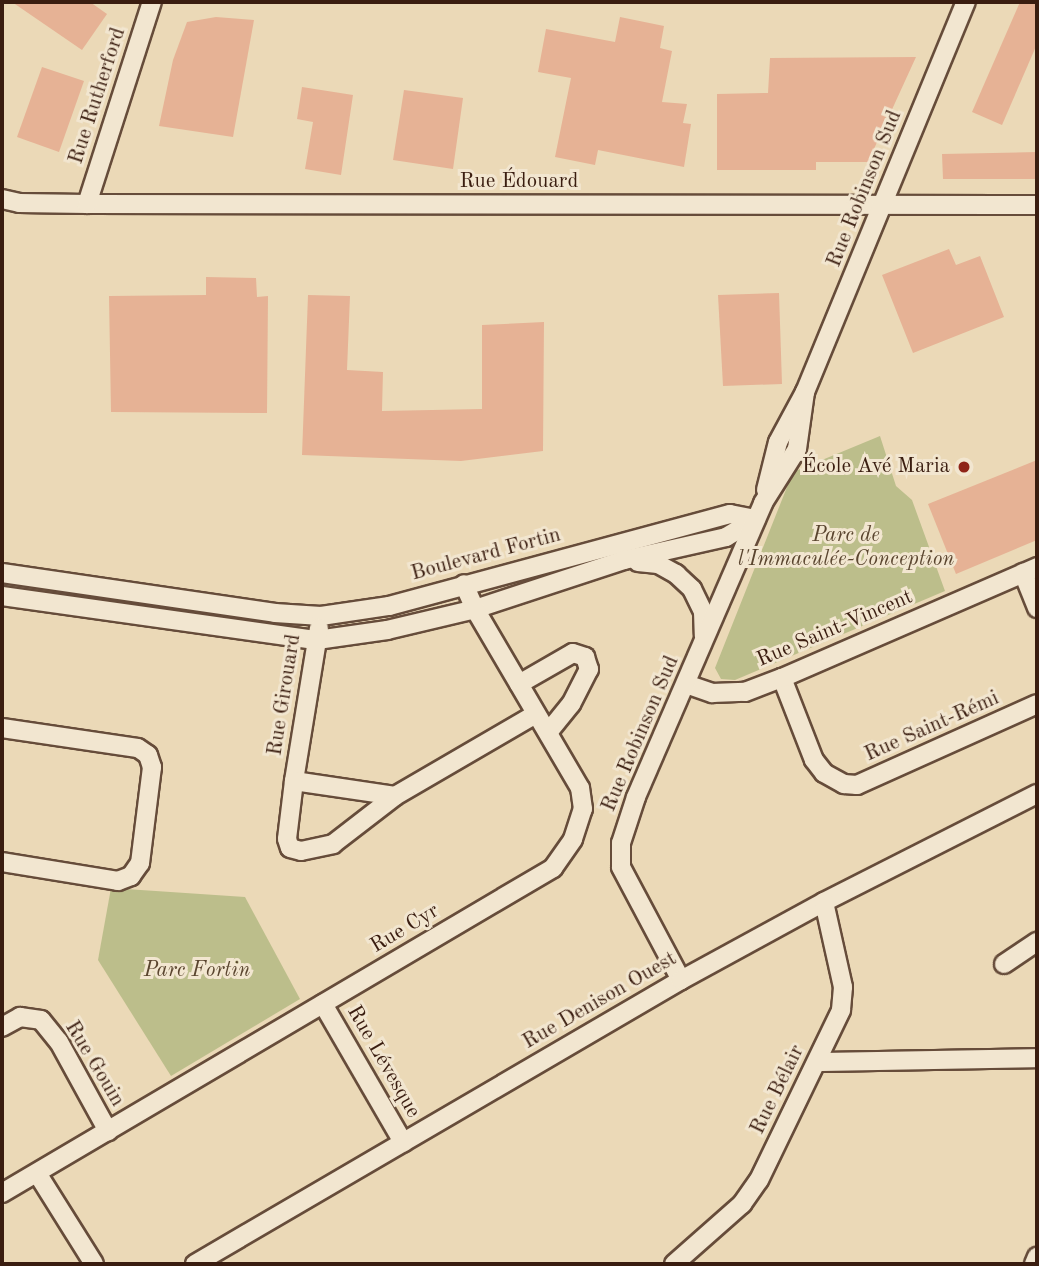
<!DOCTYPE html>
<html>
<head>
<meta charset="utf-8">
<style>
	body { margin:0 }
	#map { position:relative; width:1039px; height:1266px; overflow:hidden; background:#ebd9b7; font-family:"Old Standard TT",serif }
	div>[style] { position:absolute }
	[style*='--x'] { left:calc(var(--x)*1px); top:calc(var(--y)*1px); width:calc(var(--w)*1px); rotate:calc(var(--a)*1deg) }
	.green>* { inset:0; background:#bcbe8b }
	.building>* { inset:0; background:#e6b295 }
	.roads { filter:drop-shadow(2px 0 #664c3a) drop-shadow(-2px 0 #664c3a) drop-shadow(0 2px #664c3a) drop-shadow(0 -2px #664c3a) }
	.minor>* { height:18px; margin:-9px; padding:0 9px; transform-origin:9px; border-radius:9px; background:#f2e6d0 }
	.dots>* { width:19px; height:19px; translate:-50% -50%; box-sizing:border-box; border:4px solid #f2e6d0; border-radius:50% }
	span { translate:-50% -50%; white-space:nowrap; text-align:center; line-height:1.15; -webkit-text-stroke:6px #f2e6d0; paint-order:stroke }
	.street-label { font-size:21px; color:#3a1d10 }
	.poi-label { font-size:21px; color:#3a1d10 }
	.right { translate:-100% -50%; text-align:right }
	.park-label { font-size:21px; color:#5a452f; font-style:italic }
	.frame { position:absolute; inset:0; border:4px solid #3a1d10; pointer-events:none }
</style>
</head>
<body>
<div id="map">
	<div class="green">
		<i style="clip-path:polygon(880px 436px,896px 486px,912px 500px,945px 591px,735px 680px,721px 679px,715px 668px,793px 472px)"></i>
		<i style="clip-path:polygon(111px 888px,245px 897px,300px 999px,171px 1076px,98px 960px)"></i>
	</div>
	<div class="building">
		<i style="clip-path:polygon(12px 2px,90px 2px,107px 14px,82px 50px)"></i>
		<i style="clip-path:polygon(1020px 2px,1037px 2px,1037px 44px,1002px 125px,972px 112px)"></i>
		<i style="clip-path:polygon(216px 17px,254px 20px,233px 137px,159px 126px,173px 60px,187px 22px)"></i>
		<i style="clip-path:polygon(620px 17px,664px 26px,660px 48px,672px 51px,662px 102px,687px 104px,683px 123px,691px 124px,684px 167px,598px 150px,595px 165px,555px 157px,571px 78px,538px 72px,546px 29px,615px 42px)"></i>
		<i style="clip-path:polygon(916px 57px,868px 162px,816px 162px,816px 170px,717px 170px,717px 94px,768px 93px,770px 58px)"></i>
		<i style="clip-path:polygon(42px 67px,84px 81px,59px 152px,17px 137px)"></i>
		<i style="clip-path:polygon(302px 87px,353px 95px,341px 175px,305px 169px,313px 122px,297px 119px)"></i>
		<i style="clip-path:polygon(404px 90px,463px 98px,453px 169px,393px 160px)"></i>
		<i style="clip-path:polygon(1037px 152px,1037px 179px,943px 179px,942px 154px)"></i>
		<i style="clip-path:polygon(949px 249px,956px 265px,980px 256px,1004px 317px,913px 353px,882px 275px)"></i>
		<i style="clip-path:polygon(206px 277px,256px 278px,257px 297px,268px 296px,267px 413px,111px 412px,109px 296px,206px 295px)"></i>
		<i style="clip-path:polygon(779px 293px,782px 384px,723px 386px,718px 295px)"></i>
		<i style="clip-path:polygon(308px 295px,350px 296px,347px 370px,383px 372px,382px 411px,482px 409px,482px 325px,544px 322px,543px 451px,461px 461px,302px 455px)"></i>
		<i style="clip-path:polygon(1037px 460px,1037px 540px,956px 574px,928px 504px)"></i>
	</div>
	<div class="roads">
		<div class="minor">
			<i style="--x:2;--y:199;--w:17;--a:13"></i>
			<i style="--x:19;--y:203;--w:68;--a:0.8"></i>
			<i style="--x:87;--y:204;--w:950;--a:0.06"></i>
			<i style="--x:87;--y:204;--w:212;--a:-72.2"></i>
			<i style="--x:766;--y:490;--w:49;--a:-76"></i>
			<i style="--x:778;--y:442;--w:57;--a:-61.6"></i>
			<i style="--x:805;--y:392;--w:422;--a:-67.6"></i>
			<i style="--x:638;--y:562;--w:20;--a:6"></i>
			<i style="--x:658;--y:564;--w:21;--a:29"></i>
			<i style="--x:676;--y:574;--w:22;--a:43"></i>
			<i style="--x:692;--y:589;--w:25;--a:64"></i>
			<i style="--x:703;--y:612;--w:24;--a:88"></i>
			<i style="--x:2;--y:573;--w:276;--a:8.3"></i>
			<i style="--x:275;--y:613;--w:46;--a:3.7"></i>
			<i style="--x:321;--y:616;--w:69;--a:-8.4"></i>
			<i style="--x:389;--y:606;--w:353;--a:-15.1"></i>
			<i style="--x:730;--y:514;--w:26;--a:11"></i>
			<i style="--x:1023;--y:573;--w:38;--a:68"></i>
			<i style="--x:2;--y:596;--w:318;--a:8"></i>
			<i style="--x:317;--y:640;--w:71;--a:-8.1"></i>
			<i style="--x:387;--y:630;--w:90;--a:-13.4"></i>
			<i style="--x:475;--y:609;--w:157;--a:-18.2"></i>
			<i style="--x:624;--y:560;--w:105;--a:-12.7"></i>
			<i style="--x:726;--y:537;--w:35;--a:-31"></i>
			<i style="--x:319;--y:628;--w:155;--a:99.3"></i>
			<i style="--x:294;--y:781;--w:102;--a:8.4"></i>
			<i style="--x:395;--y:796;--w:163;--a:-30.2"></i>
			<i style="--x:782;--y:678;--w:88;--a:68.7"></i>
			<i style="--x:814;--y:760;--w:16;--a:52"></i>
			<i style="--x:824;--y:773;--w:23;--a:29"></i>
			<i style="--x:844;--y:784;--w:13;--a:4"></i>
			<i style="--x:857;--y:785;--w:197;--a:-24.2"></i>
			<i style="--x:519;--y:684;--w:62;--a:-29.9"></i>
			<i style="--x:573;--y:653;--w:13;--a:18"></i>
			<i style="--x:585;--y:657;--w:13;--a:72"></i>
			<i style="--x:589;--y:669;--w:39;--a:117"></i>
			<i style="--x:571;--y:704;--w:36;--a:129"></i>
			<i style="--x:686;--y:684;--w:28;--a:19"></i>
			<i style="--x:712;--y:693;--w:33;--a:-2"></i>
			<i style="--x:745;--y:692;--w:40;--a:-21"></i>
			<i style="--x:782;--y:678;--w:278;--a:-23.5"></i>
			<i style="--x:2;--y:728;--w:137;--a:8.4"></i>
			<i style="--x:138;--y:748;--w:12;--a:35"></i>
			<i style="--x:148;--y:755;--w:13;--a:72"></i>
			<i style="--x:152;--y:767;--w:97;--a:97.1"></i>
			<i style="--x:140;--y:863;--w:16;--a:125"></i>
			<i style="--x:131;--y:876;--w:14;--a:159"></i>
			<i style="--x:118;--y:881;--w:118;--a:-170.7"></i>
			<i style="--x:294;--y:781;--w:58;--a:96.9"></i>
			<i style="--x:287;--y:839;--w:9;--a:72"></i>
			<i style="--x:290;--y:848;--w:11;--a:15"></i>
			<i style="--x:301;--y:851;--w:33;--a:-12"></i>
			<i style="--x:333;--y:844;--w:78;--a:-37.7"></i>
			<i style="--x:1004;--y:964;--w:40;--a:-34"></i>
			<i style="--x:681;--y:980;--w:128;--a:-118"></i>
			<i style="--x:621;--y:867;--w:24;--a:-90"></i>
			<i style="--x:621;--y:843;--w:48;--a:-71.9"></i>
			<i style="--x:636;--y:797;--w:320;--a:-66.6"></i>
			<i style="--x:763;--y:503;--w:64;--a:-57.8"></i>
			<i style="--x:797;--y:449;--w:58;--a:-82"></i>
			<i style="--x:323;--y:1004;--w:160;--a:59.9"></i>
			<i style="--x:2;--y:1027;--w:21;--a:-29"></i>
			<i style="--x:20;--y:1017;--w:21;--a:8"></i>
			<i style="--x:41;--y:1020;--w:28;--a:51"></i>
			<i style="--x:59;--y:1042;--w:102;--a:61.2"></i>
			<i style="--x:817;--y:1062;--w:220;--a:-1"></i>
			<i style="--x:37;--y:1173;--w:107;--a:57.9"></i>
			<i style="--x:2;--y:1193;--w:640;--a:-30.53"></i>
			<i style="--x:553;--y:868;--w:35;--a:-55"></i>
			<i style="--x:573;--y:839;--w:32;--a:-72"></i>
			<i style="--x:583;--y:809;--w:21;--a:-98"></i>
			<i style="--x:580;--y:788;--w:208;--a:-120.4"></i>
			<i style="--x:475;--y:609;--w:27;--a:-114"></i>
			<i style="--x:195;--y:1264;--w:563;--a:-30.3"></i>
			<i style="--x:681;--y:980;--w:163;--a:-28.6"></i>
			<i style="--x:824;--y:902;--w:239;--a:-26.9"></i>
			<i style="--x:674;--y:1264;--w:91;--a:-41.4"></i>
			<i style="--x:742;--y:1204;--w:29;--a:-55"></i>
			<i style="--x:759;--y:1180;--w:189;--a:-64.2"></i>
			<i style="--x:841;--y:1010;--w:23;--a:-85"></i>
			<i style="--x:843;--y:987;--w:87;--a:-102.6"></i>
			<i style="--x:1034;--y:1264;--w:8;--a:-67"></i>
		</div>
	</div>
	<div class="dots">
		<i style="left:964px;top:467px;background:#8f2418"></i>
	</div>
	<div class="street-label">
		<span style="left:98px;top:96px;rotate:-72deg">Rue Rutherford</span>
		<span style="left:519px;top:182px">Rue Édouard</span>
		<span style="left:865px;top:189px;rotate:-68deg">Rue Robinson Sud</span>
		<span style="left:486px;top:555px;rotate:-15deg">Boulevard Fortin</span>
		<span style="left:835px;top:629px;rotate:-23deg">Rue Saint-Vincent</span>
		<span style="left:285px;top:695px;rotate:-81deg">Rue Girouard</span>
		<span style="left:932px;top:727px;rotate:-24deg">Rue Saint-Rémi</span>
		<span style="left:641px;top:734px;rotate:-67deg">Rue Robinson Sud</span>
		<span style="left:405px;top:929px;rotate:-31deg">Rue Cyr</span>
		<span style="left:600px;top:1001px;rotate:-30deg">Rue Denison Ouest</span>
		<span style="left:383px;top:1062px;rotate:60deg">Rue Lévesque</span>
		<span style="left:94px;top:1064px;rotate:59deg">Rue Gouin</span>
		<span style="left:778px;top:1090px;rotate:-64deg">Rue Bélair</span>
	</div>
	<div class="poi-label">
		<span class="right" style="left:950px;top:467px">École Avé Maria</span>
	</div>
	<div class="park-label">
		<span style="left:846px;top:548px">Parc de<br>l'Immaculée-Conception</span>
		<span style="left:197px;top:971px">Parc Fortin</span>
	</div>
	<div class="frame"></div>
</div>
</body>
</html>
